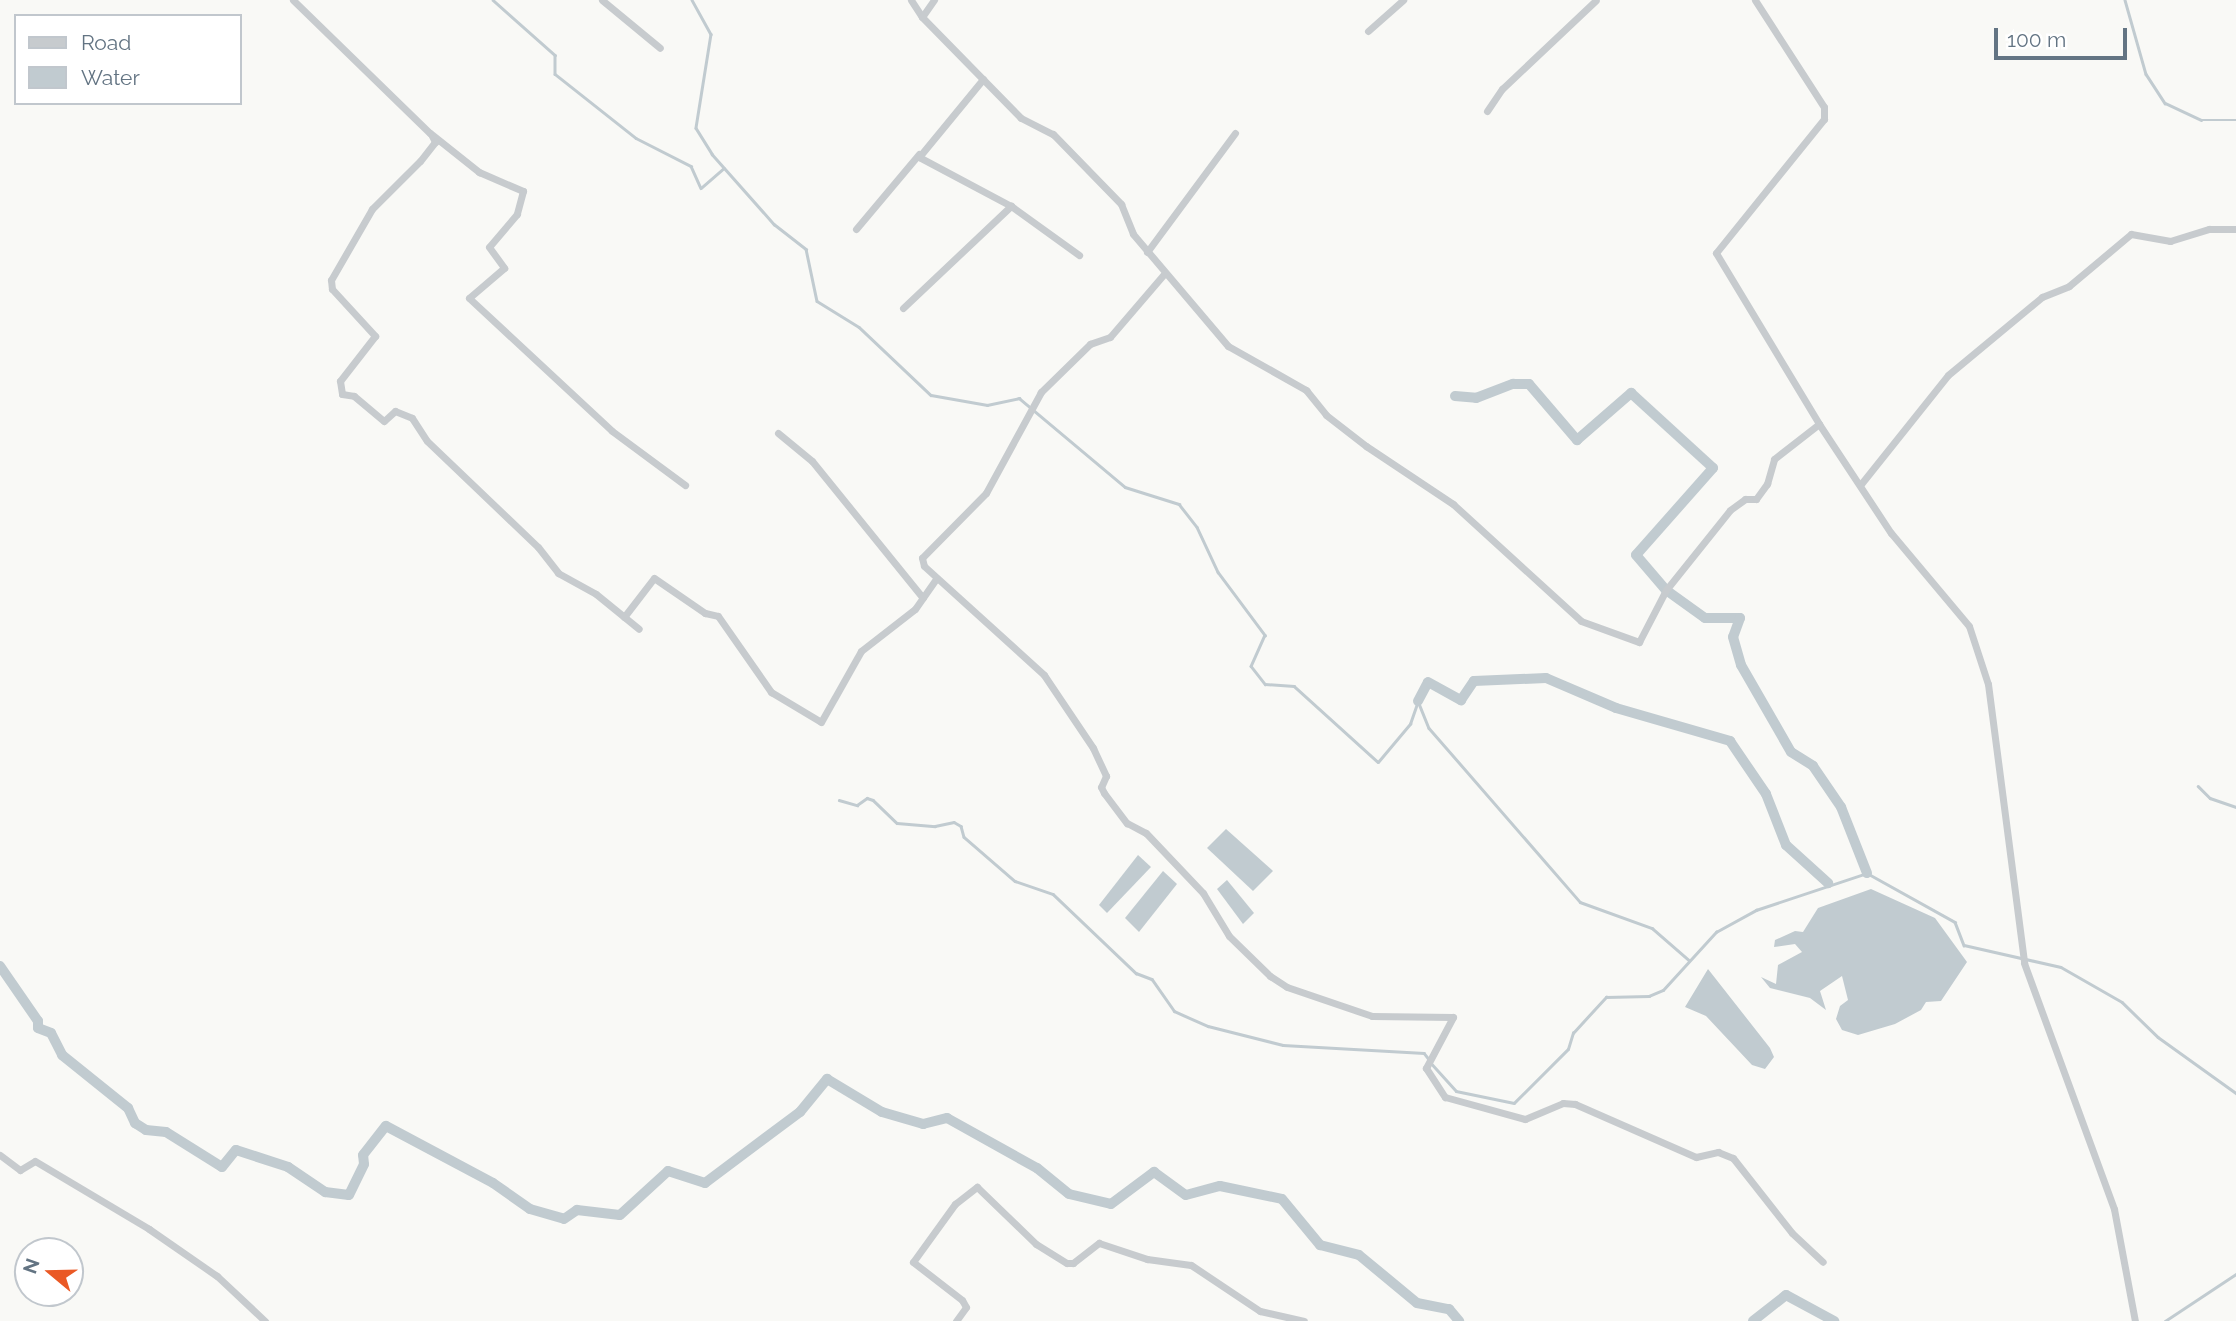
<!DOCTYPE html>
<html>
<head>
<meta charset="utf-8">
<style>
	body { margin:0 }
	#map { position:relative; width:2236px; height:1321px; overflow:hidden; background:#f9f9f6; font-family:Raleway,sans-serif }
	div>[style] { position:absolute }
	[style*='--x'] { left:calc(var(--x)*1px); top:calc(var(--y)*1px); width:calc(var(--w)*1px); rotate:calc(var(--a)*1deg) }
	.water>* { inset:0; background:#c1cbd0 }
	.stream>* { height:2.5px; margin:-1.25px; padding:0 1.25px; transform-origin:1.25px; border-radius:1.25px; background:#c1cbd0 }
	.canal>* { height:10px; margin:-5px; padding:0 5px; transform-origin:5px; border-radius:5px; background:#c1cbd0 }
	.minor>* { height:7px; margin:-3.5px; padding:0 3.5px; transform-origin:3.5px; border-radius:3.5px; background:#c7cbce }
	span { translate:-50% -50%; white-space:nowrap; text-align:center; line-height:1.15; -webkit-text-stroke:7px #fff; paint-order:stroke }
	.legend { position:absolute; left:14px; top:14px; width:228px; height:91px; box-sizing:border-box; background:#fff; border:2px solid #c1c7cd; margin:0; padding:9px 12px; list-style:none; font-size:21px; color:#637483 }
	.legend li { display:flex; align-items:center; gap:14px; height:35px }
	.legend b { width:35px; border:2px solid #c1c7cd }
	.north { position:absolute; left:14px; top:1237px; width:70px; height:70px; box-sizing:border-box; background:#fff; border:2px solid #c1c7cd; border-radius:50%; rotate:289deg; font-size:19px; font-weight:700; line-height:28px; text-align:center; color:#637483 }
	.north::after { content:''; display:block; margin:auto; width:24px; height:32px; background:#ea5925; clip-path:polygon(50% 0,100% 100%,50% 72%,0 100%) }
	.scale { position:absolute; left:1994px; top:28px; width:133px; height:32px; box-sizing:border-box; border:4px solid #637483; border-top:0; padding-left:9px; font-size:21px; line-height:24px; white-space:nowrap; color:#637483; -webkit-text-stroke:5px #fff; paint-order:stroke }
</style>
</head>
<body>
<div id="map">
	<div class="water">
		<i style="clip-path:polygon(1226px 829px,1273px 871px,1253px 891px,1207px 848px)"></i>
		<i style="clip-path:polygon(1138px 855px,1151px 867px,1107px 913px,1099px 905px)"></i>
		<i style="clip-path:polygon(1163px 871px,1177px 884px,1139px 932px,1125px 918px)"></i>
		<i style="clip-path:polygon(1227px 880px,1254px 913px,1243px 924px,1217px 889px)"></i>
		<i style="clip-path:polygon(1871px 889px,1935px 918px,1967px 962px,1941px 1001px,1926px 1002px,1921px 1010px,1895px 1024px,1858px 1035px,1842px 1030px,1836px 1019px,1840px 1006px,1848px 1000px,1842px 976px,1820px 991px,1826px 1010px,1810px 998px,1770px 988px,1761px 977px,1776px 984px,1778px 965px,1802px 952px,1795px 944px,1774px 947px,1775px 940px,1795px 931px,1803px 932px,1818px 908px)"></i>
		<i style="clip-path:polygon(1708px 969px,1770px 1048px,1774px 1057px,1765px 1069px,1752px 1065px,1706px 1016px,1685px 1007px)"></i>
	</div>
	<div class="stream">
		<i style="--x:493;--y:0;--w:83;--a:41.6"></i>
		<i style="--x:555;--y:55;--w:19;--a:90"></i>
		<i style="--x:555;--y:74;--w:103;--a:38.3"></i>
		<i style="--x:636;--y:138;--w:62;--a:27"></i>
		<i style="--x:691;--y:166;--w:24;--a:66"></i>
		<i style="--x:701;--y:188;--w:30;--a:-41"></i>
		<i style="--x:692;--y:0;--w:39;--a:61"></i>
		<i style="--x:711;--y:34;--w:95;--a:99.1"></i>
		<i style="--x:696;--y:128;--w:31;--a:58"></i>
		<i style="--x:712;--y:154;--w:94;--a:48.5"></i>
		<i style="--x:774;--y:224;--w:41;--a:38"></i>
		<i style="--x:806;--y:249;--w:53;--a:78.1"></i>
		<i style="--x:817;--y:301;--w:49;--a:31.8"></i>
		<i style="--x:859;--y:327;--w:99;--a:43.4"></i>
		<i style="--x:931;--y:395;--w:57;--a:10.1"></i>
		<i style="--x:987;--y:405;--w:33;--a:-12"></i>
		<i style="--x:1019;--y:398;--w:138;--a:40"></i>
		<i style="--x:1125;--y:487;--w:57;--a:17.5"></i>
		<i style="--x:1179;--y:504;--w:29;--a:52"></i>
		<i style="--x:1197;--y:527;--w:50;--a:65"></i>
		<i style="--x:1218;--y:572;--w:79;--a:53.3"></i>
		<i style="--x:1265;--y:635;--w:34;--a:114"></i>
		<i style="--x:1251;--y:666;--w:23;--a:52"></i>
		<i style="--x:1265;--y:684;--w:29;--a:4"></i>
		<i style="--x:1294;--y:686;--w:113;--a:42.1"></i>
		<i style="--x:1378;--y:762;--w:50;--a:-49.9"></i>
		<i style="--x:1410;--y:724;--w:24;--a:-71"></i>
		<i style="--x:1418;--y:701;--w:29;--a:68"></i>
		<i style="--x:1429;--y:728;--w:230;--a:49"></i>
		<i style="--x:1580;--y:902;--w:77;--a:19.9"></i>
		<i style="--x:1652;--y:928;--w:49;--a:40.9"></i>
		<i style="--x:2125;--y:0;--w:77;--a:74.2"></i>
		<i style="--x:2146;--y:74;--w:35;--a:57"></i>
		<i style="--x:2165;--y:103;--w:40;--a:25"></i>
		<i style="--x:2201;--y:120;--w:35;--a:0"></i>
		<i style="--x:2198;--y:786;--w:17;--a:45"></i>
		<i style="--x:2210;--y:798;--w:28;--a:19"></i>
		<i style="--x:839;--y:800;--w:19;--a:16"></i>
		<i style="--x:857;--y:805;--w:12;--a:-35"></i>
		<i style="--x:867;--y:798;--w:6;--a:18"></i>
		<i style="--x:873;--y:800;--w:33;--a:44"></i>
		<i style="--x:897;--y:823;--w:38;--a:5"></i>
		<i style="--x:935;--y:826;--w:19;--a:-12"></i>
		<i style="--x:954;--y:822;--w:8;--a:30"></i>
		<i style="--x:961;--y:826;--w:11;--a:75"></i>
		<i style="--x:964;--y:837;--w:67;--a:40.8"></i>
		<i style="--x:1015;--y:881;--w:40;--a:18.9"></i>
		<i style="--x:1053;--y:894;--w:115;--a:43.6"></i>
		<i style="--x:1136;--y:973;--w:17;--a:21"></i>
		<i style="--x:1152;--y:979;--w:39;--a:55"></i>
		<i style="--x:1174;--y:1011;--w:37;--a:24"></i>
		<i style="--x:1208;--y:1026;--w:77;--a:14.2"></i>
		<i style="--x:1283;--y:1045;--w:141;--a:3.2"></i>
		<i style="--x:1424;--y:1053;--w:6;--a:51"></i>
		<i style="--x:1432;--y:1064;--w:36;--a:48"></i>
		<i style="--x:1456;--y:1091;--w:59;--a:11.7"></i>
		<i style="--x:1514;--y:1103;--w:76;--a:-45"></i>
		<i style="--x:1568;--y:1049;--w:17;--a:-73"></i>
		<i style="--x:1573;--y:1033;--w:49;--a:-47.5"></i>
		<i style="--x:1606;--y:997;--w:43;--a:-1.3"></i>
		<i style="--x:1649;--y:996;--w:15;--a:-23"></i>
		<i style="--x:1663;--y:990;--w:79;--a:-47.6"></i>
		<i style="--x:1716;--y:932;--w:46;--a:-28.8"></i>
		<i style="--x:1756;--y:910;--w:117;--a:-18.4"></i>
		<i style="--x:1867;--y:873;--w:101;--a:29.1"></i>
		<i style="--x:1955;--y:922;--w:25;--a:69"></i>
		<i style="--x:1964;--y:945;--w:99;--a:12.8"></i>
		<i style="--x:2061;--y:967;--w:70;--a:29.8"></i>
		<i style="--x:2122;--y:1002;--w:50;--a:44.2"></i>
		<i style="--x:2158;--y:1037;--w:96;--a:35.7"></i>
		<i style="--x:2165;--y:1321;--w:85;--a:-33.5"></i>
	</div>
	<div class="canal">
		<i style="--x:1455;--y:396;--w:21;--a:5"></i>
		<i style="--x:1476;--y:398;--w:40;--a:-21"></i>
		<i style="--x:1513;--y:384;--w:16;--a:0"></i>
		<i style="--x:1529;--y:384;--w:74;--a:49.4"></i>
		<i style="--x:1577;--y:440;--w:72;--a:-41"></i>
		<i style="--x:1631;--y:393;--w:111;--a:42.4"></i>
		<i style="--x:1713;--y:468;--w:116;--a:131.5"></i>
		<i style="--x:1636;--y:555;--w:46;--a:49.4"></i>
		<i style="--x:1666;--y:590;--w:48;--a:35.7"></i>
		<i style="--x:1705;--y:618;--w:35;--a:0"></i>
		<i style="--x:1740;--y:618;--w:20;--a:110"></i>
		<i style="--x:1733;--y:637;--w:29;--a:74"></i>
		<i style="--x:1741;--y:665;--w:100;--a:60.1"></i>
		<i style="--x:1791;--y:752;--w:26;--a:32"></i>
		<i style="--x:1813;--y:766;--w:50;--a:55.7"></i>
		<i style="--x:1841;--y:807;--w:71;--a:68.5"></i>
		<i style="--x:1418;--y:701;--w:21;--a:-62"></i>
		<i style="--x:1428;--y:682;--w:38;--a:29"></i>
		<i style="--x:1461;--y:700;--w:23;--a:-56"></i>
		<i style="--x:1474;--y:681;--w:72;--a:-2.4"></i>
		<i style="--x:1546;--y:678;--w:76;--a:23.2"></i>
		<i style="--x:1616;--y:708;--w:119;--a:16.1"></i>
		<i style="--x:1730;--y:741;--w:64;--a:55.8"></i>
		<i style="--x:1766;--y:794;--w:55;--a:68.6"></i>
		<i style="--x:1786;--y:845;--w:57;--a:42.1"></i>
		<i style="--x:0;--y:966;--w:67;--a:55.4"></i>
		<i style="--x:38;--y:1021;--w:7;--a:90"></i>
		<i style="--x:38;--y:1028;--w:14;--a:21"></i>
		<i style="--x:51;--y:1033;--w:25;--a:63"></i>
		<i style="--x:62;--y:1055;--w:85;--a:38.8"></i>
		<i style="--x:128;--y:1108;--w:17;--a:65"></i>
		<i style="--x:135;--y:1123;--w:13;--a:32"></i>
		<i style="--x:146;--y:1130;--w:20;--a:6"></i>
		<i style="--x:166;--y:1132;--w:66;--a:32"></i>
		<i style="--x:222;--y:1167;--w:22;--a:-51"></i>
		<i style="--x:236;--y:1150;--w:55;--a:18.1"></i>
		<i style="--x:288;--y:1167;--w:45;--a:34"></i>
		<i style="--x:325;--y:1192;--w:24;--a:7"></i>
		<i style="--x:349;--y:1195;--w:34;--a:-64"></i>
		<i style="--x:364;--y:1164;--w:9;--a:-96"></i>
		<i style="--x:363;--y:1155;--w:37;--a:-52"></i>
		<i style="--x:386;--y:1126;--w:121;--a:28"></i>
		<i style="--x:493;--y:1183;--w:45;--a:35.1"></i>
		<i style="--x:530;--y:1209;--w:35;--a:16"></i>
		<i style="--x:564;--y:1219;--w:16;--a:-35"></i>
		<i style="--x:577;--y:1210;--w:43;--a:6.6"></i>
		<i style="--x:620;--y:1215;--w:65;--a:-42.5"></i>
		<i style="--x:668;--y:1171;--w:39;--a:18"></i>
		<i style="--x:705;--y:1183;--w:119;--a:-36.8"></i>
		<i style="--x:800;--y:1112;--w:43;--a:-50.7"></i>
		<i style="--x:827;--y:1079;--w:64;--a:31"></i>
		<i style="--x:882;--y:1112;--w:43;--a:16.3"></i>
		<i style="--x:923;--y:1124;--w:25;--a:-14"></i>
		<i style="--x:947;--y:1118;--w:103;--a:29.1"></i>
		<i style="--x:1037;--y:1168;--w:41;--a:39.1"></i>
		<i style="--x:1069;--y:1194;--w:43;--a:13.4"></i>
		<i style="--x:1111;--y:1204;--w:54;--a:-36.7"></i>
		<i style="--x:1154;--y:1172;--w:39;--a:36"></i>
		<i style="--x:1186;--y:1195;--w:35;--a:-15"></i>
		<i style="--x:1220;--y:1186;--w:63;--a:11.8"></i>
		<i style="--x:1282;--y:1199;--w:60;--a:50.4"></i>
		<i style="--x:1320;--y:1245;--w:40;--a:14.4"></i>
		<i style="--x:1359;--y:1255;--w:75;--a:39.6"></i>
		<i style="--x:1417;--y:1303;--w:33;--a:11"></i>
		<i style="--x:1449;--y:1309;--w:16;--a:50"></i>
		<i style="--x:1753;--y:1321;--w:42;--a:-38.2"></i>
		<i style="--x:1786;--y:1295;--w:55;--a:28.4"></i>
	</div>
	<div class="minor">
		<i style="--x:293;--y:0;--w:191;--a:44.2"></i>
		<i style="--x:430;--y:133;--w:63;--a:38.5"></i>
		<i style="--x:479;--y:172;--w:48;--a:23.4"></i>
		<i style="--x:523;--y:191;--w:24;--a:105"></i>
		<i style="--x:517;--y:214;--w:43;--a:130.3"></i>
		<i style="--x:489;--y:247;--w:26;--a:54"></i>
		<i style="--x:504;--y:268;--w:46;--a:139.4"></i>
		<i style="--x:469;--y:298;--w:195;--a:42.9"></i>
		<i style="--x:612;--y:431;--w:91;--a:36.5"></i>
		<i style="--x:602;--y:0;--w:75;--a:39.6"></i>
		<i style="--x:911;--y:0;--w:20;--a:57"></i>
		<i style="--x:922;--y:17;--w:141;--a:45.6"></i>
		<i style="--x:1021;--y:118;--w:36;--a:27"></i>
		<i style="--x:1053;--y:134;--w:98;--a:45.8"></i>
		<i style="--x:1121;--y:204;--w:32;--a:68"></i>
		<i style="--x:1133;--y:234;--w:147;--a:49.7"></i>
		<i style="--x:1228;--y:346;--w:90;--a:29.4"></i>
		<i style="--x:1306;--y:390;--w:32;--a:51"></i>
		<i style="--x:1326;--y:415;--w:51;--a:37.8"></i>
		<i style="--x:1366;--y:446;--w:105;--a:33.7"></i>
		<i style="--x:1453;--y:504;--w:173;--a:42.4"></i>
		<i style="--x:1581;--y:621;--w:62;--a:19.9"></i>
		<i style="--x:1639;--y:642;--w:59;--a:-62.6"></i>
		<i style="--x:1666;--y:590;--w:102;--a:-51.3"></i>
		<i style="--x:1730;--y:510;--w:19;--a:-36"></i>
		<i style="--x:1745;--y:499;--w:11;--a:0"></i>
		<i style="--x:1756;--y:499;--w:19;--a:-54"></i>
		<i style="--x:1767;--y:484;--w:26;--a:-74"></i>
		<i style="--x:1774;--y:459;--w:57;--a:-37.9"></i>
		<i style="--x:1755;--y:0;--w:127;--a:57.2"></i>
		<i style="--x:1824;--y:107;--w:12;--a:90"></i>
		<i style="--x:1824;--y:119;--w:172;--a:128.9"></i>
		<i style="--x:1716;--y:253;--w:200;--a:58.9"></i>
		<i style="--x:1819;--y:424;--w:131;--a:56.6"></i>
		<i style="--x:1891;--y:533;--w:121;--a:50"></i>
		<i style="--x:1969;--y:626;--w:61;--a:71.9"></i>
		<i style="--x:1988;--y:684;--w:281;--a:82.6"></i>
		<i style="--x:2024;--y:963;--w:262;--a:69.9"></i>
		<i style="--x:2114;--y:1209;--w:114;--a:79.4"></i>
		<i style="--x:922;--y:17;--w:21;--a:-55"></i>
		<i style="--x:1368;--y:31;--w:47;--a:-41.5"></i>
		<i style="--x:1487;--y:111;--w:27;--a:-56"></i>
		<i style="--x:1502;--y:89;--w:129;--a:-43.4"></i>
		<i style="--x:432;--y:136;--w:7;--a:63"></i>
		<i style="--x:435;--y:142;--w:24;--a:128"></i>
		<i style="--x:420;--y:161;--w:68;--a:135"></i>
		<i style="--x:372;--y:209;--w:82;--a:120"></i>
		<i style="--x:331;--y:280;--w:9;--a:84"></i>
		<i style="--x:332;--y:289;--w:64;--a:47.5"></i>
		<i style="--x:375;--y:336;--w:57;--a:127.9"></i>
		<i style="--x:340;--y:381;--w:13;--a:81"></i>
		<i style="--x:342;--y:394;--w:12;--a:9"></i>
		<i style="--x:354;--y:396;--w:39;--a:40"></i>
		<i style="--x:384;--y:421;--w:15;--a:-42"></i>
		<i style="--x:395;--y:411;--w:18;--a:22"></i>
		<i style="--x:412;--y:418;--w:27;--a:57"></i>
		<i style="--x:427;--y:441;--w:153;--a:43.7"></i>
		<i style="--x:538;--y:547;--w:33;--a:52"></i>
		<i style="--x:558;--y:573;--w:43;--a:28.9"></i>
		<i style="--x:596;--y:594;--w:55;--a:39.1"></i>
		<i style="--x:1011;--y:206;--w:84;--a:35.8"></i>
		<i style="--x:856;--y:229;--w:98;--a:-50"></i>
		<i style="--x:1147;--y:252;--w:148;--a:-53.5"></i>
		<i style="--x:1164;--y:274;--w:83;--a:130.6"></i>
		<i style="--x:1110;--y:337;--w:21;--a:161"></i>
		<i style="--x:1090;--y:344;--w:69;--a:135.6"></i>
		<i style="--x:1041;--y:392;--w:115;--a:118.6"></i>
		<i style="--x:986;--y:493;--w:91;--a:134.6"></i>
		<i style="--x:922;--y:558;--w:8;--a:76"></i>
		<i style="--x:924;--y:566;--w:162;--a:42.2"></i>
		<i style="--x:1044;--y:675;--w:88;--a:56.1"></i>
		<i style="--x:1093;--y:748;--w:31;--a:65"></i>
		<i style="--x:1106;--y:776;--w:12;--a:114"></i>
		<i style="--x:1101;--y:787;--w:7;--a:63"></i>
		<i style="--x:1104;--y:793;--w:38;--a:53"></i>
		<i style="--x:1127;--y:823;--w:21;--a:28"></i>
		<i style="--x:1146;--y:833;--w:83;--a:46.5"></i>
		<i style="--x:1203;--y:893;--w:50;--a:58.8"></i>
		<i style="--x:1229;--y:936;--w:57;--a:44.3"></i>
		<i style="--x:1270;--y:976;--w:20;--a:33"></i>
		<i style="--x:1287;--y:987;--w:90;--a:18.8"></i>
		<i style="--x:1372;--y:1016;--w:81;--a:0.7"></i>
		<i style="--x:1453;--y:1017;--w:58;--a:117.9"></i>
		<i style="--x:1426;--y:1068;--w:35;--a:57"></i>
		<i style="--x:1445;--y:1097;--w:83;--a:15.4"></i>
		<i style="--x:1525;--y:1119;--w:41;--a:-22.8"></i>
		<i style="--x:1563;--y:1103;--w:12;--a:5"></i>
		<i style="--x:1575;--y:1104;--w:132;--a:23.7"></i>
		<i style="--x:1696;--y:1157;--w:23;--a:-13"></i>
		<i style="--x:1718;--y:1152;--w:16;--a:22"></i>
		<i style="--x:1733;--y:1158;--w:95;--a:51.8"></i>
		<i style="--x:1792;--y:1233;--w:42;--a:43.1"></i>
		<i style="--x:903;--y:308;--w:149;--a:-43.4"></i>
		<i style="--x:1011;--y:206;--w:104;--a:-152"></i>
		<i style="--x:919;--y:157;--w:101;--a:-50.6"></i>
		<i style="--x:778;--y:433;--w:44;--a:39.5"></i>
		<i style="--x:812;--y:461;--w:176;--a:51"></i>
		<i style="--x:1861;--y:484;--w:139;--a:-51.4"></i>
		<i style="--x:1948;--y:375;--w:122;--a:-39.7"></i>
		<i style="--x:2042;--y:297;--w:29;--a:-22"></i>
		<i style="--x:2069;--y:286;--w:81;--a:-40"></i>
		<i style="--x:2131;--y:234;--w:40;--a:10"></i>
		<i style="--x:2170;--y:241;--w:41;--a:-17.1"></i>
		<i style="--x:2209;--y:229;--w:27;--a:0"></i>
		<i style="--x:624;--y:617;--w:49;--a:-52.4"></i>
		<i style="--x:654;--y:578;--w:62;--a:34.5"></i>
		<i style="--x:705;--y:613;--w:13;--a:13"></i>
		<i style="--x:718;--y:616;--w:93;--a:55.1"></i>
		<i style="--x:771;--y:692;--w:58;--a:31"></i>
		<i style="--x:821;--y:722;--w:81;--a:-60.6"></i>
		<i style="--x:861;--y:651;--w:68;--a:-37.9"></i>
		<i style="--x:915;--y:609;--w:35;--a:-55"></i>
		<i style="--x:0;--y:1155;--w:25;--a:37"></i>
		<i style="--x:20;--y:1170;--w:17;--a:-31"></i>
		<i style="--x:35;--y:1161;--w:133;--a:30.8"></i>
		<i style="--x:149;--y:1229;--w:83;--a:34.7"></i>
		<i style="--x:217;--y:1276;--w:66;--a:43.2"></i>
		<i style="--x:956;--y:1321;--w:17;--a:-54"></i>
		<i style="--x:966;--y:1307;--w:8;--a:-120"></i>
		<i style="--x:962;--y:1300;--w:62;--a:-142.2"></i>
		<i style="--x:913;--y:1262;--w:72;--a:-54.1"></i>
		<i style="--x:955;--y:1204;--w:28;--a:-38"></i>
		<i style="--x:977;--y:1187;--w:82;--a:44"></i>
		<i style="--x:1036;--y:1244;--w:36;--a:32"></i>
		<i style="--x:1067;--y:1263;--w:6;--a:0"></i>
		<i style="--x:1073;--y:1263;--w:33;--a:-38"></i>
		<i style="--x:1099;--y:1243;--w:51;--a:18.4"></i>
		<i style="--x:1147;--y:1259;--w:44;--a:7.8"></i>
		<i style="--x:1191;--y:1265;--w:83;--a:33.7"></i>
		<i style="--x:1260;--y:1311;--w:45;--a:12.8"></i>
	</div>
	<ul class="legend">
	<li><b style="height:9px;background:#c7cbce"></b>Road</li>
	<li><b style="height:19px;background:#c1cbd0"></b>Water</li>
	</ul>
	<div class="north">N</div>
	<div class="scale">100 m</div>
</div>
</body>
</html>
